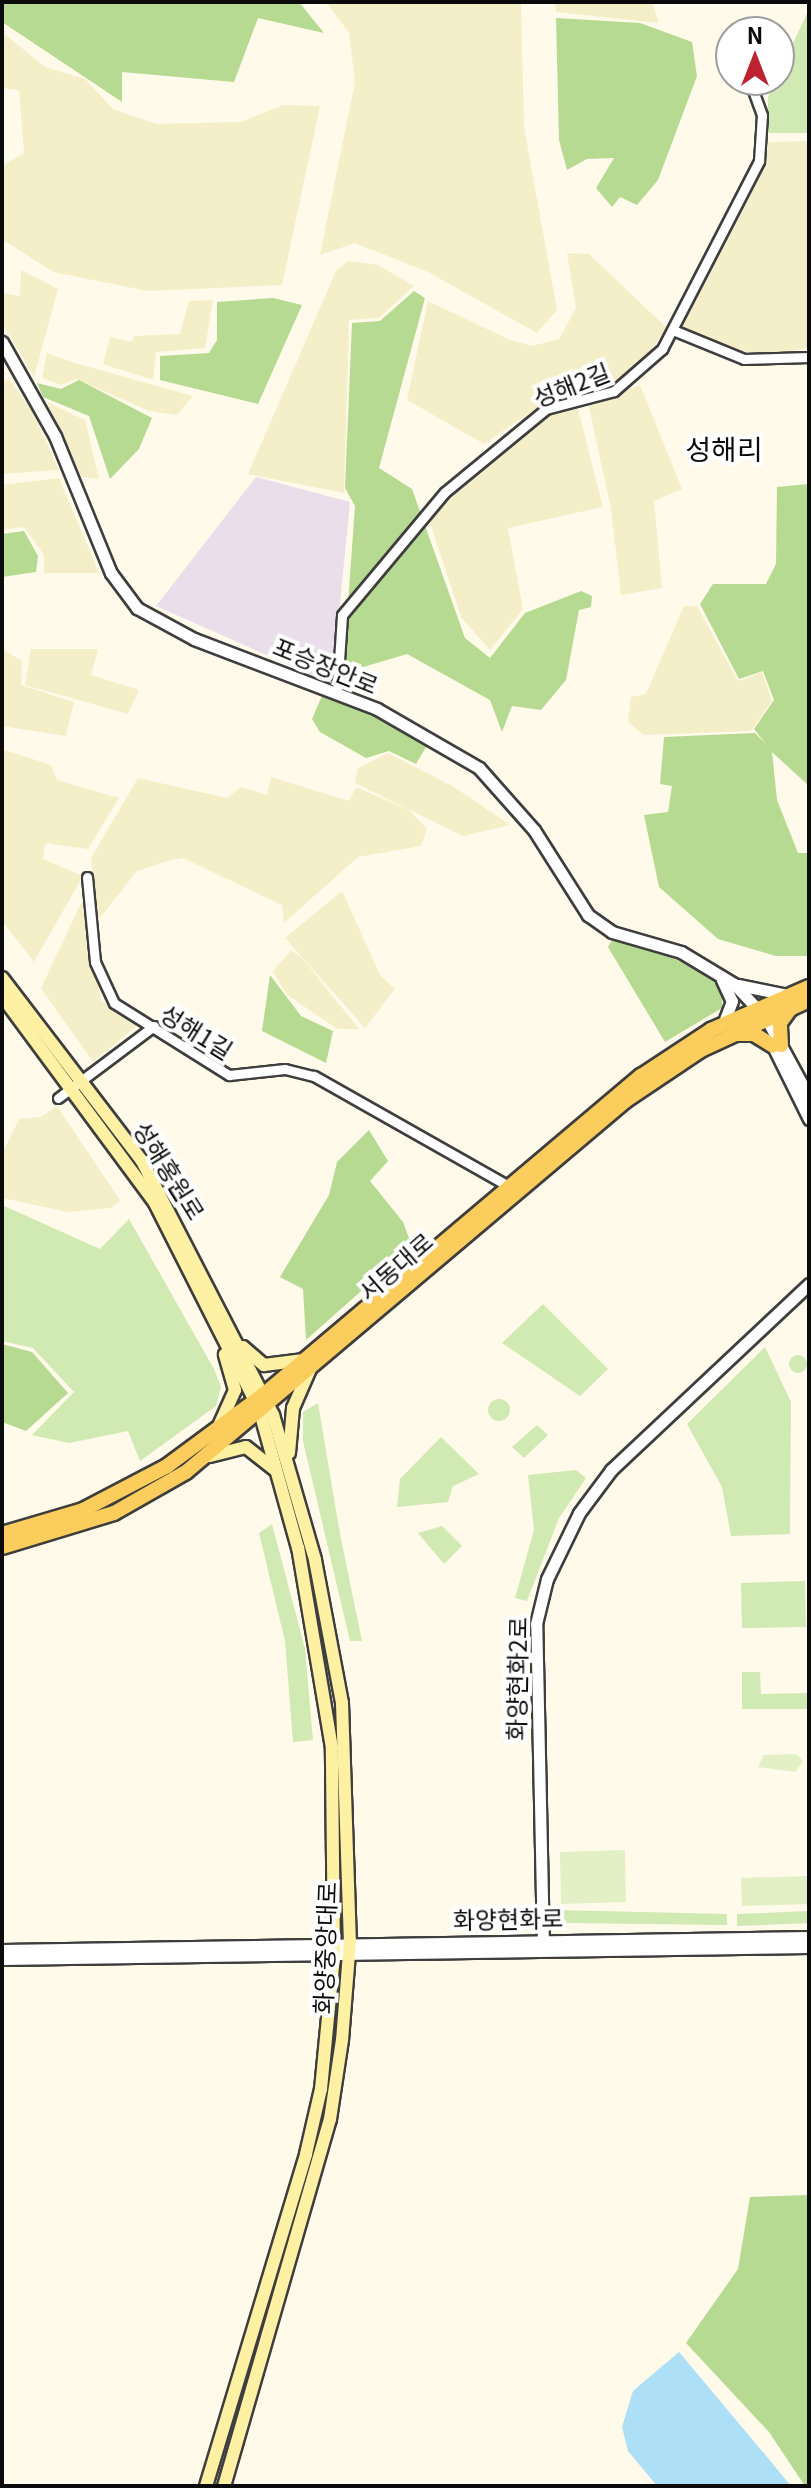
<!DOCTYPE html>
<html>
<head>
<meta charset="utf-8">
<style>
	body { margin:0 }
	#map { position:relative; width:811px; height:2488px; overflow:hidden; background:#fffae9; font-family:Georgia,"Noto Sans KR",serif }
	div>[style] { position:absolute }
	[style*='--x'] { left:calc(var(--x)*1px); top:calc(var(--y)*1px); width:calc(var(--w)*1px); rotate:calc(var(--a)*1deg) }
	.industrial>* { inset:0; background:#e9deea }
	.farmland>* { inset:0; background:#f5efc9 }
	.green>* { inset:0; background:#d1e9b3 }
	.round { border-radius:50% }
	.forest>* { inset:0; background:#b6da92 }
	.pitch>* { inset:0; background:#e3f0c5 }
	.water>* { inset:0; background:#addff7 }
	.roads { filter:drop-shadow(2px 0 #3e3e3e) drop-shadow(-2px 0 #3e3e3e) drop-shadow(0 2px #3e3e3e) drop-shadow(0 -2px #3e3e3e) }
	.minor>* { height:9px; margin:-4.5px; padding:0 4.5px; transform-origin:4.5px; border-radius:4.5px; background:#fff }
	.tertiary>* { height:11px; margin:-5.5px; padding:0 5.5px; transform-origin:5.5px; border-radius:5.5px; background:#fff }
	.secondary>* { height:12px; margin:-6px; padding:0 6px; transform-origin:6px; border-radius:6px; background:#fff1a4 }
	.primary>* { height:14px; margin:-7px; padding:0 7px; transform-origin:7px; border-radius:7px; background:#fbcd5d }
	span { translate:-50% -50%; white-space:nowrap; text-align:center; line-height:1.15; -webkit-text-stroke:8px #fff; paint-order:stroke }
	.street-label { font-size:24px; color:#0b0b0b }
	.quarter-label { font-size:28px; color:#0b0b0b }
	.frame { position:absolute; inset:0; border:4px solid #0b0b0b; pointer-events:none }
	.north { position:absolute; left:715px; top:16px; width:80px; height:80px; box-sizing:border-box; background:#fff; border:2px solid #9d9d9d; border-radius:50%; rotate:0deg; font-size:22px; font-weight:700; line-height:32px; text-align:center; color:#0b0b0b }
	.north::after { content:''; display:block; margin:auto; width:28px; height:36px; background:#bc2230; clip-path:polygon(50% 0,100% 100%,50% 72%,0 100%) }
</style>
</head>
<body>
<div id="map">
	<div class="industrial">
		<i style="clip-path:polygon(256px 477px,350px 502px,332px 684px,156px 606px)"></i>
	</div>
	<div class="farmland">
		<i style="clip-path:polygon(326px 2px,521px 2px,524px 127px,557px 310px,537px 333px,428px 272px,355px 243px,320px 255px,355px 82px,349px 33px)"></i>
		<i style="clip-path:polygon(555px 2px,652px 2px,659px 23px,556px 12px)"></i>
		<i style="clip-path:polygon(2px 32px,45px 67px,85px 79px,113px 109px,156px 124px,241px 122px,283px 105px,320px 106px,282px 285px,148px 291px,53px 272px,2px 239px,2px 166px,24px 153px,19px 90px,2px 88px)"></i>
		<i style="clip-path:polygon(809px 141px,809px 348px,759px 356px,681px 330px,761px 175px,768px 142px)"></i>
		<i style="clip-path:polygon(567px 253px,589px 254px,667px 328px,641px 364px,613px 384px,548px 400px,484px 444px,407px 400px,428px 301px,508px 339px,532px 346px,559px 339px,576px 308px)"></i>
		<i style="clip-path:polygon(348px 261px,378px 265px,414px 286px,379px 318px,349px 320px,344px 493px,248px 474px,336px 271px)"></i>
		<i style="clip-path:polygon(21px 270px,58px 289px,34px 377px,2px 323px,2px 293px,20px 296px)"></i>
		<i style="clip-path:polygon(213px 300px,205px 348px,156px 352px,153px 380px,103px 364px,110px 337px,132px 342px,134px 336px,180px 334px,189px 301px)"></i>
		<i style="clip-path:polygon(47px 353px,75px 363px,193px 396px,177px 415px,149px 411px,76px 379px,61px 385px,42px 378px)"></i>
		<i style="clip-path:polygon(9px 379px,32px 410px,59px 470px,2px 474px,2px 383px)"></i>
		<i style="clip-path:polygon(640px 385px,682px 489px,654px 501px,662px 588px,621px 595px,611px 509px,588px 403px)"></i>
		<i style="clip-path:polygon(47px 402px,85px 420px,99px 479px,81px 477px)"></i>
		<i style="clip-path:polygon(577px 405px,603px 507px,508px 528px,523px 609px,490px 650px,461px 617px,428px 517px,506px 443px,546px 415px)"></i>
		<i style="clip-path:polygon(59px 478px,99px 573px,44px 573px,44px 555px,24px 527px,2px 530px,2px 485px)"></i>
		<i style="clip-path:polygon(684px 606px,697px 606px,738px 681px,762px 672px,772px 701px,751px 731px,644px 735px,628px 722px,631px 697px,646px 694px)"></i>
		<i style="clip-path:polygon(2px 649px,22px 661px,21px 685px,74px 702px,66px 736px,2px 726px)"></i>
		<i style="clip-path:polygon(31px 649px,98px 649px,91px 675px,139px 690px,128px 714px,25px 685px)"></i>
		<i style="clip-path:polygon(2px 749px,51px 765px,57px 780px,119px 798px,88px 849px,45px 843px,43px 859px,83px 876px,34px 962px,2px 921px)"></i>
		<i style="clip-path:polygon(388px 753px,454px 787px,510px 825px,463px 836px,355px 783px,358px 768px)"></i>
		<i style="clip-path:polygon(271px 777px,349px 801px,356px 787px,409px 810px,427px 829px,421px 846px,358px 857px,284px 923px,282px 905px,183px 858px,167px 861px,137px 871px,96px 923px,91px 858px,138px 778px,227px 798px,241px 787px,267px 795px)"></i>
		<i style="clip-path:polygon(342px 891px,380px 975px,395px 989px,365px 1028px,285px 938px)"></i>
		<i style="clip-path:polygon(82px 901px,101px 1000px,138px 1025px,93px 1062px,41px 988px)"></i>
		<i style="clip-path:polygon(291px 950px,303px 959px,359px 1029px,337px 1029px,286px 994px,273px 971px)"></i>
		<i style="clip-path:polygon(57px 1106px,120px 1200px,111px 1208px,68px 1212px,2px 1198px,2px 1154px,19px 1119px,41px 1117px)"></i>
	</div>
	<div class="green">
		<i style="clip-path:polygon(809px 9px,809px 133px,768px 133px,768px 97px)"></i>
		<i style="clip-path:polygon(2px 1205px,100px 1249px,129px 1219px,214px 1369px,221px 1387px,216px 1406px,140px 1461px,128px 1431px,69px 1443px,32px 1435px,74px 1392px,33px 1348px,2px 1341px)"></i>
		<i style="clip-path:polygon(543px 1304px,608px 1369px,580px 1396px,502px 1343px)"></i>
		<i style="clip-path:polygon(765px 1347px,791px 1402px,790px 1534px,731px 1536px,722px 1487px,687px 1424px)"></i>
		<i class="round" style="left:789px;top:1355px;width:18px;height:18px"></i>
		<i class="round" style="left:488px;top:1399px;width:22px;height:22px"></i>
		<i style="clip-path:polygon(318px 1403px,340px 1534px,362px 1641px,350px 1641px,303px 1441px,303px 1412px)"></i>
		<i style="clip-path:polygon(537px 1425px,548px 1435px,524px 1458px,512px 1447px)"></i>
		<i style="clip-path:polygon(441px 1437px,479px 1474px,453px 1486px,448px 1502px,397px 1507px,400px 1479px)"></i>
		<i style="clip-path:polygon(576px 1470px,586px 1478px,559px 1518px,527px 1601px,515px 1598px,534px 1530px,528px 1475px)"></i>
		<i style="clip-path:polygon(272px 1524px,305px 1649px,313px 1740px,293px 1742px,285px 1641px,259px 1533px)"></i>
		<i style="clip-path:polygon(442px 1526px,462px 1546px,444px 1564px,418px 1533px)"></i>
		<i style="clip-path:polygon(805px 1581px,806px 1627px,742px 1628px,741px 1583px)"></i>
		<i style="clip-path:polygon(742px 1672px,760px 1672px,761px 1694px,807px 1693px,807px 1709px,742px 1709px)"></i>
		<i style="clip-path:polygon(555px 1910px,727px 1914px,727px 1925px,565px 1923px)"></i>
		<i style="clip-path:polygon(809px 1911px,809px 1923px,737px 1926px,737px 1914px)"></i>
	</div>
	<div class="forest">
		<i style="clip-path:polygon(2px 2px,299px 2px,324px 33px,258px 18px,234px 82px,122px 72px,122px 102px,2px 22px)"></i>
		<i style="clip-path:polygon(556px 18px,640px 23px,692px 42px,697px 76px,658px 180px,637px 205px,620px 197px,612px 207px,596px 188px,614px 158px,587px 159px,567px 170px,559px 140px)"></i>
		<i style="clip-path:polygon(414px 291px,425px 298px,379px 468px,412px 489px,465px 638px,490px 658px,525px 613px,581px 591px,592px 596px,591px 607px,579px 610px,566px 680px,541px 710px,512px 706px,502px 732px,490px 700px,407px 654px,343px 673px,355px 506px,345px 488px,352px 323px,380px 321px)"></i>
		<i style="clip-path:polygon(273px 298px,302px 305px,258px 404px,160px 380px,160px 356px,209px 353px,217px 340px,217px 302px)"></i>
		<i style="clip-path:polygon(79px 380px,152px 418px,139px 449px,110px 479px,89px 416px,43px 397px,37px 383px,61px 389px)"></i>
		<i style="clip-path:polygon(809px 484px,809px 786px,772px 752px,777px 800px,798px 853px,809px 853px,809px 956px,776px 956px,718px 939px,659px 887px,644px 815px,668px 812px,672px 786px,660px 784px,664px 737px,755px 733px,766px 744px,754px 729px,774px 700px,763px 671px,739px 679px,700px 604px,713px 584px,766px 584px,776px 564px,777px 487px)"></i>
		<i style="clip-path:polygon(24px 531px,38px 556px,36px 572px,2px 577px,2px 534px)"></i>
		<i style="clip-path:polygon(324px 691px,429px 742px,416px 764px,389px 751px,366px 758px,320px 732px,312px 719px)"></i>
		<i style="clip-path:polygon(613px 939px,655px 949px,709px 976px,722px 988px,722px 1008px,665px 1042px,608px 947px)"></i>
		<i style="clip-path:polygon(270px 975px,301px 1016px,333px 1031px,326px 1063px,262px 1031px)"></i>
		<i style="clip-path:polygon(369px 1130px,388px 1161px,370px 1181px,403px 1222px,412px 1246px,306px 1340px,303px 1289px,280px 1277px,329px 1195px,337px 1162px)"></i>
		<i style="clip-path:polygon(2px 1344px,32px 1352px,68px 1393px,26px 1431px,2px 1422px)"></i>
		<i style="clip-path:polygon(809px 2195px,809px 2486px,805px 2486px,769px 2432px,686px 2343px,738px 2269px,750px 2197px)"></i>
	</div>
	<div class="pitch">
		<i style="clip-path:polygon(796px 1754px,803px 1761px,795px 1772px,758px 1767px,764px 1755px)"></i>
		<i style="clip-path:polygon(625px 1850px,626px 1902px,561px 1904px,560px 1852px)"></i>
		<i style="clip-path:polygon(809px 1876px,809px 1904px,742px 1906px,741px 1878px)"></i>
	</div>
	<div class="water">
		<i style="clip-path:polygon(679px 2352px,772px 2463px,791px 2486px,657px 2486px,628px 2451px,622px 2427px,633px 2391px)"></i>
	</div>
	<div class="roads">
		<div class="minor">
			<i style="--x:731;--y:44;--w:1;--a:90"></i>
			<i style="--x:673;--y:330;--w:77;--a:22.2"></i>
			<i style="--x:744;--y:359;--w:65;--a:-1.8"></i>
			<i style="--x:337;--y:691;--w:76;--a:-86.2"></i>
			<i style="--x:342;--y:615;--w:160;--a:-50.1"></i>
			<i style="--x:445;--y:492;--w:131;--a:-39.4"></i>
			<i style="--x:546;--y:409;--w:70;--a:-14.8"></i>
			<i style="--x:614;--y:391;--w:64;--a:-41.2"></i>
			<i style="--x:662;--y:349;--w:212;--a:-62.7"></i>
			<i style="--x:759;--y:161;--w:46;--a:-86.3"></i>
			<i style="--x:762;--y:115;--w:37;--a:-110"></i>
			<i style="--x:87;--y:877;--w:85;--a:84.6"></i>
			<i style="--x:95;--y:962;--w:45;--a:65.1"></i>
			<i style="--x:114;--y:1003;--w:136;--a:32.1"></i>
			<i style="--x:229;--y:1075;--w:56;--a:-6.1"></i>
			<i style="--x:285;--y:1069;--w:30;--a:14"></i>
			<i style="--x:314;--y:1076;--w:222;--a:29.5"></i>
			<i style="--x:58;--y:1098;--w:120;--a:-36.9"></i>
		</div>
		<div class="tertiary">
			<i style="--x:2;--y:342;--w:108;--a:60.6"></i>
			<i style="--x:55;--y:436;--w:148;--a:67.8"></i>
			<i style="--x:111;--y:573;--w:44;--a:53.4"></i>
			<i style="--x:137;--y:608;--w:65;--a:28.5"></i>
			<i style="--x:194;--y:639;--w:196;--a:20.9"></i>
			<i style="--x:377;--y:709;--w:118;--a:30"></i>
			<i style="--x:479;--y:768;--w:83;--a:48.4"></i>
			<i style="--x:534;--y:830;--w:101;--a:57.6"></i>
			<i style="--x:588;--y:915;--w:29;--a:35"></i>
			<i style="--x:612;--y:932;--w:72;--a:16.2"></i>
			<i style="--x:681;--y:952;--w:62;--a:31.1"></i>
			<i style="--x:734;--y:984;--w:47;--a:46.7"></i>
			<i style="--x:766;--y:1018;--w:90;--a:61.4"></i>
			<i style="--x:722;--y:980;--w:23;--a:65"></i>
			<i style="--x:732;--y:1001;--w:25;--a:111"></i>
			<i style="--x:738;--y:985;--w:50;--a:11.5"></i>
			<i style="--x:771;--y:1042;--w:86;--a:63.7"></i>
			<i style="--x:543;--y:1946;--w:322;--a:-91.2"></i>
			<i style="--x:536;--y:1624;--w:46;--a:-76.3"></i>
			<i style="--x:547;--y:1579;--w:73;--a:-64.1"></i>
			<i style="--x:579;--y:1513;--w:54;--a:-53.3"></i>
			<i style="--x:611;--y:1470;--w:272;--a:-43.2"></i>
			<i style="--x:2;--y:1950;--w:807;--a:-0.92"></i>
			<i style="--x:2;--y:1959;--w:807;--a:-0.85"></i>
		</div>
		<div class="secondary">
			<i style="--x:2;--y:978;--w:230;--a:52.6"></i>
			<i style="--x:142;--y:1161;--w:286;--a:62.7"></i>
			<i style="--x:273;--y:1415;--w:151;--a:73.8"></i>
			<i style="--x:315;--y:1560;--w:146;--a:79.3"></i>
			<i style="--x:342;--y:1703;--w:238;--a:88.1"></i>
			<i style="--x:350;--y:1941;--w:99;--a:94.6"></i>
			<i style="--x:342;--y:2040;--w:80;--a:98.6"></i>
			<i style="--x:330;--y:2119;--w:382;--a:106.1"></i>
			<i style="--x:2;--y:996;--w:257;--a:53.5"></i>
			<i style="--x:155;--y:1203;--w:222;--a:63.2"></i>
			<i style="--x:243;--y:1347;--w:28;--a:41"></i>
			<i style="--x:264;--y:1365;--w:40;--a:-7.1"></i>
			<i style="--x:219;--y:1426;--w:39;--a:-66"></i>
			<i style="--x:235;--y:1390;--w:37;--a:-106"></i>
			<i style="--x:289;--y:1453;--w:45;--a:-84.9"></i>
			<i style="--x:293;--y:1408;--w:43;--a:-66.4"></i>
			<i style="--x:210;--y:1456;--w:37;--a:-14"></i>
			<i style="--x:246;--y:1447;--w:36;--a:38"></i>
			<i style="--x:206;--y:2486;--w:347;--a:-73.2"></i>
			<i style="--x:306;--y:2154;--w:67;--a:-77"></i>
			<i style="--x:321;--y:2089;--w:134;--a:-84.4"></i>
			<i style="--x:334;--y:1956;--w:208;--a:-90.6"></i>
			<i style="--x:332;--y:1748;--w:203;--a:-99.6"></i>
			<i style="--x:298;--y:1548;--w:141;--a:-105.6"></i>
		</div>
		<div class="primary">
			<i style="--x:734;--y:1034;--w:20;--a:0"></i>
			<i style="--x:754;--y:1034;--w:22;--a:32"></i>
			<i style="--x:781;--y:1045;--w:22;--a:-93"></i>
			<i style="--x:780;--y:1023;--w:17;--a:-54"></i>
			<i style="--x:2;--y:1534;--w:84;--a:-16.5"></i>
			<i style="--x:83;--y:1510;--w:95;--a:-27.6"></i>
			<i style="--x:167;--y:1466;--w:119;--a:-36.5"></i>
			<i style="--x:263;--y:1395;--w:495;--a:-40.2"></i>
			<i style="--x:641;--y:1076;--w:84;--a:-33.3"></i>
			<i style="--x:711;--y:1030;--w:107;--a:-23.7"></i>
			<i style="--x:2;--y:1547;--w:117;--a:-16.9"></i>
			<i style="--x:114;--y:1513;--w:83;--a:-29.7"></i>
			<i style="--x:186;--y:1472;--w:575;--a:-40.2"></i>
			<i style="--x:625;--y:1101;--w:92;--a:-33.9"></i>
			<i style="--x:701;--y:1050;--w:119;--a:-24.8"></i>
		</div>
	</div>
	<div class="street-label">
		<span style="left:571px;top:384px;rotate:-21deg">성해2길</span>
		<span style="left:326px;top:665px;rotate:22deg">포승장안로</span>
		<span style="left:197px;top:1031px;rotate:32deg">성해1길</span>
		<span style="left:170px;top:1170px;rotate:58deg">성해홍원로</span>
		<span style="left:395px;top:1266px;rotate:-41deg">서동대로</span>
		<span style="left:516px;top:1679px;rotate:-89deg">화양현화2로</span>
		<span style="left:508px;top:1918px;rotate:-1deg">화양현화로</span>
		<span style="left:324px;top:1948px;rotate:-88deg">화양중앙대로</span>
	</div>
	<div class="quarter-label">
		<span style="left:724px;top:448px">성해리</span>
	</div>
	<div class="frame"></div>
	<div class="north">N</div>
</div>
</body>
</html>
